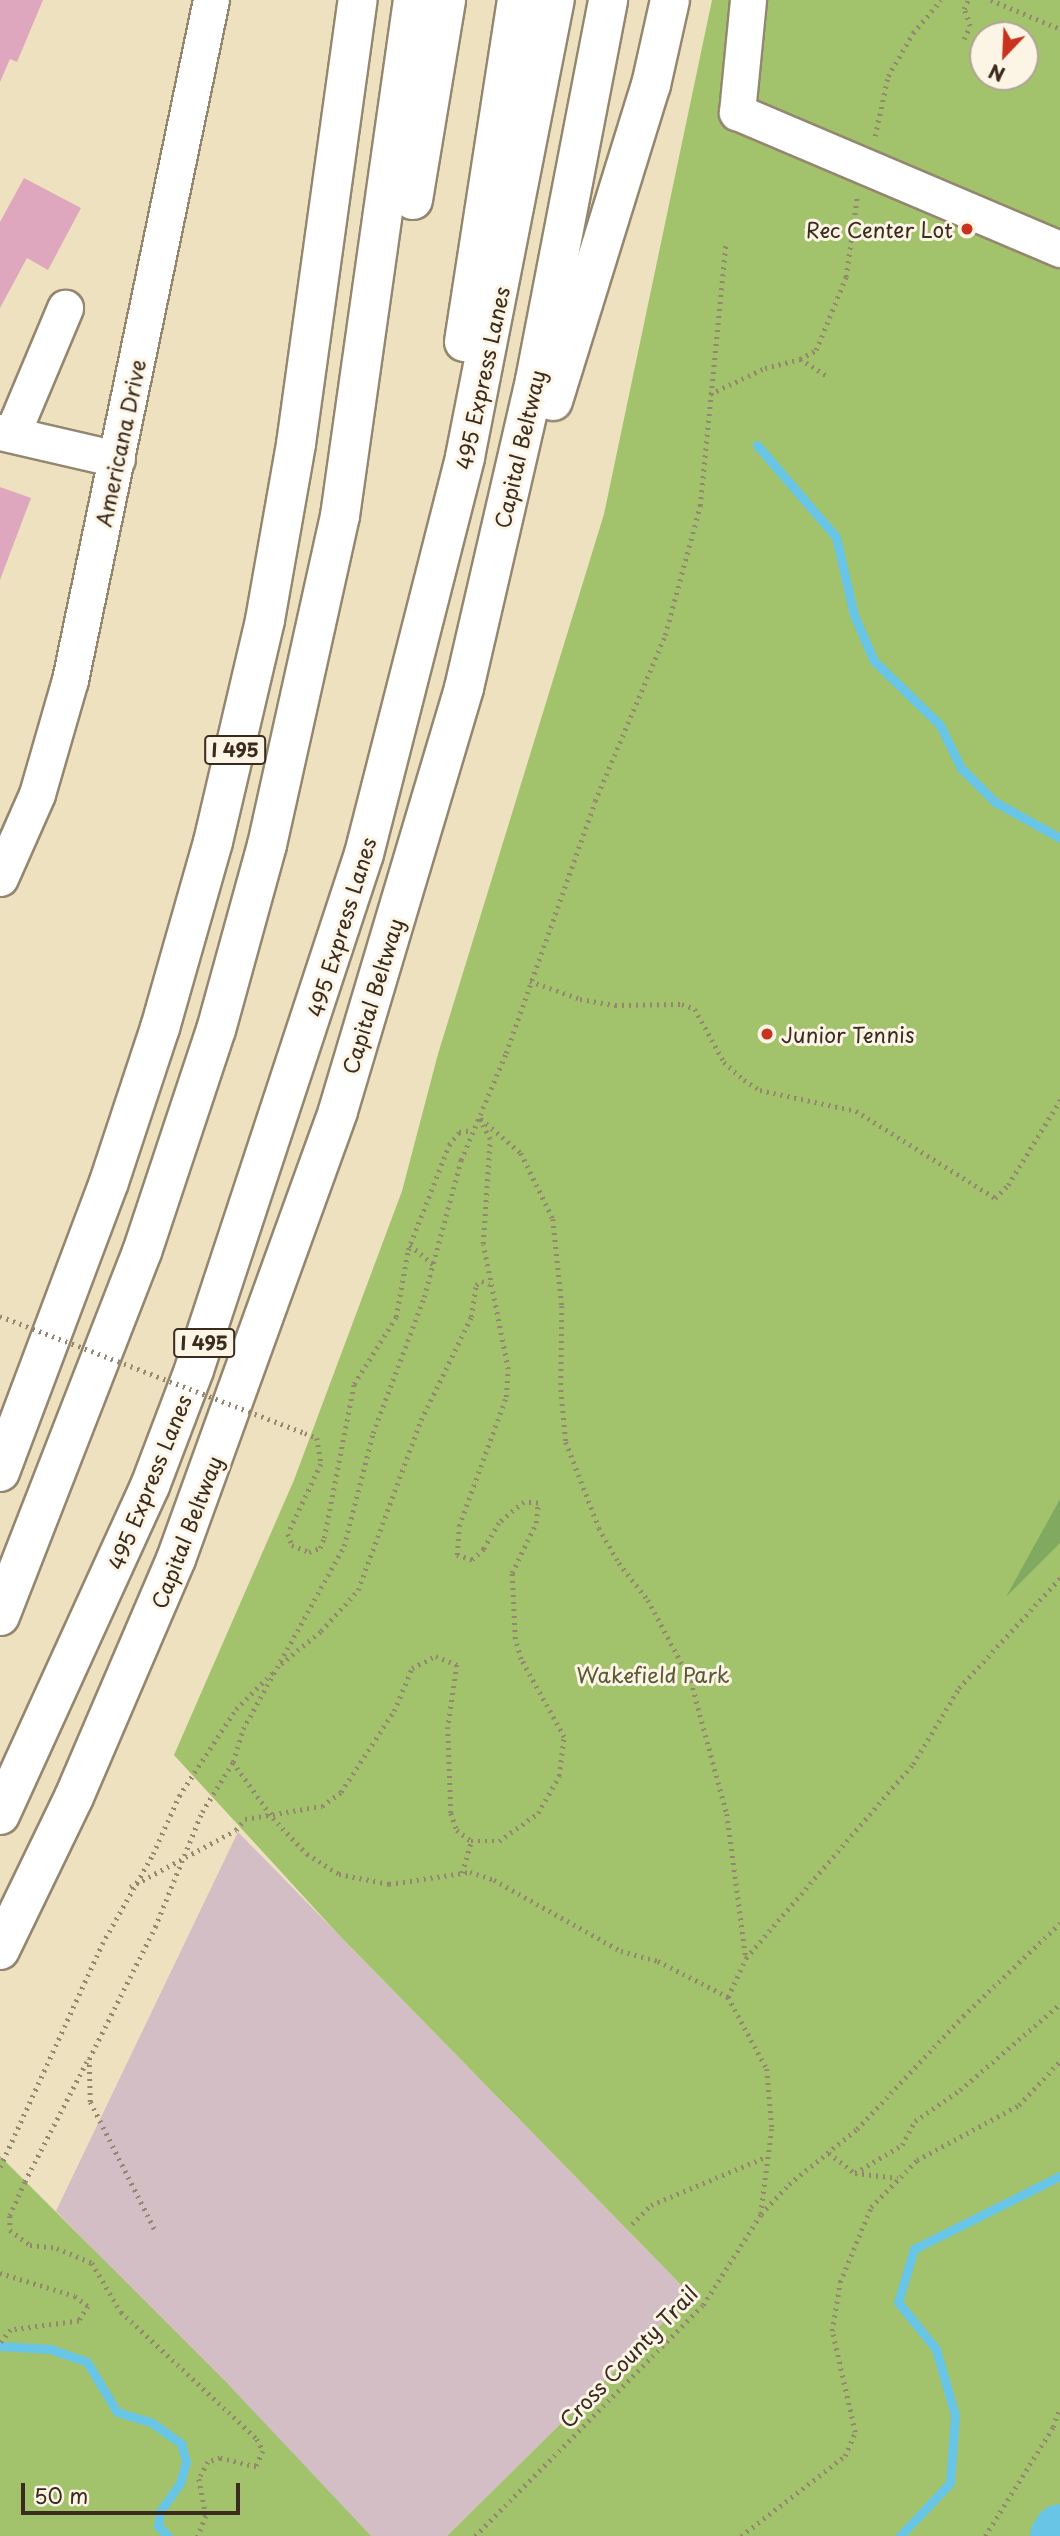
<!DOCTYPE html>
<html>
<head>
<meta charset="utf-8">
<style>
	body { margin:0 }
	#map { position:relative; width:1060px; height:2536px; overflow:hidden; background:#eee1c0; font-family:"Playpen Sans",sans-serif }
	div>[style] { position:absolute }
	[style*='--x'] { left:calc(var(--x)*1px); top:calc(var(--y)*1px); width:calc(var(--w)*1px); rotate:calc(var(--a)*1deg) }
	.industrial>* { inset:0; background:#d2bec4 }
	.green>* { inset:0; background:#a2c36c }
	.forest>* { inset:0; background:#81a960 }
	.stream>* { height:9px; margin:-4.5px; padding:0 4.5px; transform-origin:4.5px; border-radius:4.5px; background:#68c5e6 }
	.river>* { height:52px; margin:-26px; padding:0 26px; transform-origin:26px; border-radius:26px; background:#68c5e6 }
	.building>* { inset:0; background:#dea7be }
	.path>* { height:4.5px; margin-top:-2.25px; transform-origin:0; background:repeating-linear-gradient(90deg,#94866f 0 2px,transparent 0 7px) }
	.roads { filter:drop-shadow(2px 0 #94866f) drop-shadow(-2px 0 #94866f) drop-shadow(0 2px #94866f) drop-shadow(0 -2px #94866f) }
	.minor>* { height:35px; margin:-17.5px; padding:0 17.5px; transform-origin:17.5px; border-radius:17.5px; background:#fff }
	.highway>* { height:38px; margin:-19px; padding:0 19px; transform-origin:19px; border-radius:19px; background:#fff }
	.path-bridge>* { height:4.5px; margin-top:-2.25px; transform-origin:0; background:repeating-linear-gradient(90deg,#94866f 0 2px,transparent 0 7px) }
	.dots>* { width:19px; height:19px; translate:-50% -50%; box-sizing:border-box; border:4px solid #fcf5e5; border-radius:50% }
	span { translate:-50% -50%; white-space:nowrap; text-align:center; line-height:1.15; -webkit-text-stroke:6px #fcf5e5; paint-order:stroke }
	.shield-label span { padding:2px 5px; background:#fcf5e5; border:2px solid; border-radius:5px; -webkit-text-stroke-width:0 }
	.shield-label { font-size:19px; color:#3b2a1e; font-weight:700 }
	.poi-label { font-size:21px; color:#3b2a1e }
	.right { translate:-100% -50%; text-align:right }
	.left { translate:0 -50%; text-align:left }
	.street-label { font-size:21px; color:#3b2a1e }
	.park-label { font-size:21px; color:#5a5835 }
	.north { position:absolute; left:969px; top:21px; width:70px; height:70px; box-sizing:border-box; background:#fcf5e5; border:2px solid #afa495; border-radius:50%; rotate:203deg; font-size:19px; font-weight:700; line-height:28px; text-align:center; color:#3b2a1e }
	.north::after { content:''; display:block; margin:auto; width:24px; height:32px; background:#c8321e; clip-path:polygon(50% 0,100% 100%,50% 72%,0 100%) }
	.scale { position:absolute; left:21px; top:2483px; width:219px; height:32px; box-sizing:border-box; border:4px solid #3b2a1e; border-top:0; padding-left:9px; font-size:21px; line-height:24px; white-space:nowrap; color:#3b2a1e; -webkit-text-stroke:5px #fcf5e5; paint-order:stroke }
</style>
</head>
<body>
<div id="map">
	<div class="industrial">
		<i style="clip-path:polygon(238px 1832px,691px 2295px,447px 2536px,371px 2536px,56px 2211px)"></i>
	</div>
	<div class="green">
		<i style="clip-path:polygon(evenodd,712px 0,1060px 0,1060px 2536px,447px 2536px,691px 2295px,337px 1933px,174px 1755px,294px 1480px,402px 1191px,438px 1054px,604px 514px,712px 0,983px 35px,1025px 35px,1025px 77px,983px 77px,983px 35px)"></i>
		<i style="clip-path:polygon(0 2156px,225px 2381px,371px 2536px,0 2536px)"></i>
	</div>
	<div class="forest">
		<i style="clip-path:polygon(1060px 1499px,1060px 1543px,1006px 1597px)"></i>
	</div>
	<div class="stream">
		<i style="--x:757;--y:445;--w:121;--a:49.3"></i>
		<i style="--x:836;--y:537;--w:80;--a:77"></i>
		<i style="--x:854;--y:615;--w:50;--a:66.5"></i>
		<i style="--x:874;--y:661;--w:92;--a:44.1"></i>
		<i style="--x:940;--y:725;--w:48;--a:64"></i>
		<i style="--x:961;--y:768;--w:48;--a:45"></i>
		<i style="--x:995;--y:802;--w:74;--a:29"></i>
		<i style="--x:0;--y:2346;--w:50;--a:3.4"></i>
		<i style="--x:50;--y:2349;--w:39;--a:19"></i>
		<i style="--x:87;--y:2362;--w:58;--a:59"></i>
		<i style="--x:117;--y:2412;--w:37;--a:17"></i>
		<i style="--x:152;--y:2423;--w:35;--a:35"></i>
		<i style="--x:181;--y:2443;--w:20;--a:75"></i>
		<i style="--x:186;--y:2462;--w:22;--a:106"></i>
		<i style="--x:180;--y:2483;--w:35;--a:125"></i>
		<i style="--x:160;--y:2512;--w:14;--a:98"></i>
		<i style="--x:158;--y:2526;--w:14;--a:45"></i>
		<i style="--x:900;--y:2536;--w:73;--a:-46.7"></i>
		<i style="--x:950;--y:2483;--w:68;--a:-85.8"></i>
		<i style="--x:955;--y:2415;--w:69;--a:-106.1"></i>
		<i style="--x:936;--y:2349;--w:60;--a:-129"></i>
		<i style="--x:898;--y:2302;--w:55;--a:-73.2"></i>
		<i style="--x:914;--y:2249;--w:163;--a:-26.6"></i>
	</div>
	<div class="river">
		<i style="--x:1056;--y:2536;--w:7;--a:-56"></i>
	</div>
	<div class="building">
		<i style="clip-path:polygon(0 0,43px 0,17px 62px,10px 59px,0 82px)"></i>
		<i style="clip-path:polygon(24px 178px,81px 208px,48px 270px,27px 258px,0 308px,0 222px)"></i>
		<i style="clip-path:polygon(0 487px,31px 498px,0 580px)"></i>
	</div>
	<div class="path">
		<i style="--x:991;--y:0;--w:75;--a:22.8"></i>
		<i style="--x:964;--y:39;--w:14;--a:-65"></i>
		<i style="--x:970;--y:26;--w:18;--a:-109"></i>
		<i style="--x:964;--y:9;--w:10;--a:-66"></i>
		<i style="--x:875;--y:136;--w:61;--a:-77.8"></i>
		<i style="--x:888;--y:76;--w:50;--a:-59.8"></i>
		<i style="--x:913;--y:33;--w:43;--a:-49.7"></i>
		<i style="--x:800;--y:359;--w:18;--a:-29"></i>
		<i style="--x:816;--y:350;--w:79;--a:-67.7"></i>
		<i style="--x:846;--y:277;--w:81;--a:-82.2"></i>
		<i style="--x:710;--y:394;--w:61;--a:-25.3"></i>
		<i style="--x:765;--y:368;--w:36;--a:-14"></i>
		<i style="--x:800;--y:359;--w:31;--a:32"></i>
		<i style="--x:530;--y:981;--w:53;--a:19.8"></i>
		<i style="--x:580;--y:999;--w:36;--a:10"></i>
		<i style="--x:615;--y:1005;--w:67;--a:-0.9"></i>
		<i style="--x:682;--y:1004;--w:14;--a:21"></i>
		<i style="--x:695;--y:1009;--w:60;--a:61.3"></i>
		<i style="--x:724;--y:1062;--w:27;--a:42"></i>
		<i style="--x:744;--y:1080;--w:19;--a:32"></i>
		<i style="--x:760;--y:1090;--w:98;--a:12.3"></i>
		<i style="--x:856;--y:1111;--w:164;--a:32"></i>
		<i style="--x:995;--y:1198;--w:18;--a:-45"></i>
		<i style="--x:1008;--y:1185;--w:100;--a:-58.5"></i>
		<i style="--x:481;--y:1119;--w:52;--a:40.4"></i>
		<i style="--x:521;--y:1153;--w:73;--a:64.1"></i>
		<i style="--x:553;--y:1219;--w:87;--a:84.1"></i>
		<i style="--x:562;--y:1306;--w:84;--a:90.7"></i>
		<i style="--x:561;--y:1390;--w:52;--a:84.5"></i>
		<i style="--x:566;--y:1442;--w:92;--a:69"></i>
		<i style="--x:599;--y:1528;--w:40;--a:60.3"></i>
		<i style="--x:619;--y:1563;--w:47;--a:51.9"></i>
		<i style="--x:648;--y:1600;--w:92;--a:62"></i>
		<i style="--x:691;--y:1681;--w:138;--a:74.9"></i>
		<i style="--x:727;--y:1814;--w:145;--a:82.5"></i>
		<i style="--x:410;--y:1245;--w:30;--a:40"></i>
		<i style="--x:305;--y:1433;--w:13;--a:23"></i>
		<i style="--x:317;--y:1438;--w:26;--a:81"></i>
		<i style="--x:321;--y:1464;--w:77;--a:115.2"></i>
		<i style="--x:288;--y:1534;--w:12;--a:70"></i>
		<i style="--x:292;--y:1545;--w:18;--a:22"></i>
		<i style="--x:309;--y:1552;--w:12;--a:-20"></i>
		<i style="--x:320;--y:1548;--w:11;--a:-68"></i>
		<i style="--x:324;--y:1538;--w:157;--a:-79"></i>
		<i style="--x:354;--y:1384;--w:79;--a:-57.9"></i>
		<i style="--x:396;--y:1317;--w:68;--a:-79.8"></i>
		<i style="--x:408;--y:1250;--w:113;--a:-68.7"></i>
		<i style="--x:449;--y:1145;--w:16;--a:-52"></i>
		<i style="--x:459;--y:1132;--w:14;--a:-8"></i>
		<i style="--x:281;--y:1664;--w:52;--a:-39.5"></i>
		<i style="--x:321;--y:1631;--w:55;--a:-47.9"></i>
		<i style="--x:358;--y:1590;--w:181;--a:-69.7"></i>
		<i style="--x:421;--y:1420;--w:114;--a:-64.1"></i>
		<i style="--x:471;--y:1317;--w:32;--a:-81"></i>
		<i style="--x:476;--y:1285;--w:7;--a:-34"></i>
		<i style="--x:482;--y:1281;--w:8;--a:23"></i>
		<i style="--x:233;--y:1762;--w:69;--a:54.5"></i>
		<i style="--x:273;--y:1818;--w:50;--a:46.6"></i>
		<i style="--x:307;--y:1854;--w:38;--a:32"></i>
		<i style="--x:339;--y:1874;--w:51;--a:11.3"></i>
		<i style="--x:389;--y:1884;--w:82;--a:-8.4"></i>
		<i style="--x:470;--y:1872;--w:25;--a:18"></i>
		<i style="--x:494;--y:1880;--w:145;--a:29.2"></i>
		<i style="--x:621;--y:1951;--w:38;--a:15"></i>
		<i style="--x:658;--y:1961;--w:79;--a:27.2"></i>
		<i style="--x:728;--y:1997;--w:82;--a:61.6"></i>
		<i style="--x:767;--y:2069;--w:60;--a:85.2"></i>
		<i style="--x:772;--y:2129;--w:85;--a:97.5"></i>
		<i style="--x:462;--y:1873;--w:33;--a:-74"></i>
		<i style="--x:130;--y:1887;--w:120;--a:-28.3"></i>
		<i style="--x:236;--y:1830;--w:14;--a:-51"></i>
		<i style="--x:245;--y:1819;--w:78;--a:-9.6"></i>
		<i style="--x:322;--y:1806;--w:24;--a:-36"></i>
		<i style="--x:341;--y:1792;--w:97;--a:-56.8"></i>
		<i style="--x:394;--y:1711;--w:47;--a:-67.3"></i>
		<i style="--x:412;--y:1668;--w:27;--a:-27"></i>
		<i style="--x:436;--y:1656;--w:23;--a:23"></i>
		<i style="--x:457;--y:1665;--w:63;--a:98.3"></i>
		<i style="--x:448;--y:1727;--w:86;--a:88"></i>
		<i style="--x:451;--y:1813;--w:18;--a:71"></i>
		<i style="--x:457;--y:1830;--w:18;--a:38"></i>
		<i style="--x:471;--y:1841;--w:28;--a:0"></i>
		<i style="--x:499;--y:1841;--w:48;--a:-35.7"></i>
		<i style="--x:538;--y:1813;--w:43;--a:-60.4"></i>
		<i style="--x:559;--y:1776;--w:39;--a:-83"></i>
		<i style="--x:564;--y:1737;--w:89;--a:-118.9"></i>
		<i style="--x:521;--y:1659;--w:21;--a:-107"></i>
		<i style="--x:515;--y:1639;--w:66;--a:-92.6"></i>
		<i style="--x:512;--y:1573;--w:55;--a:-64.4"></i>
		<i style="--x:536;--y:1523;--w:20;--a:-84"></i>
		<i style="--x:538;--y:1503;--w:14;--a:-176"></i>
		<i style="--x:524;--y:1502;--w:33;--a:140"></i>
		<i style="--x:499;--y:1523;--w:30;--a:120"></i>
		<i style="--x:484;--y:1549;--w:16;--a:137"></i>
		<i style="--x:472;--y:1560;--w:16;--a:-162"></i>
		<i style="--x:457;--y:1555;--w:29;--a:-86"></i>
		<i style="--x:459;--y:1526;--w:137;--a:-70"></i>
		<i style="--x:506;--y:1397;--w:28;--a:-86"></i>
		<i style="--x:508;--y:1369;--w:127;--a:-101.3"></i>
		<i style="--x:483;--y:1244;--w:105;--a:-86.2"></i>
		<i style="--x:490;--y:1139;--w:24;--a:-118"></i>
		<i style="--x:728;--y:1997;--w:43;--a:-65.2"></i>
		<i style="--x:746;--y:1958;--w:256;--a:-49.3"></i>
		<i style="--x:913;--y:1764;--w:89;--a:-58.8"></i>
		<i style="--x:959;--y:1688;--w:149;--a:-47.4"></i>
		<i style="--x:87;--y:2062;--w:135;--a:117.3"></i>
		<i style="--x:25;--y:2182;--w:37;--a:114"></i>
		<i style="--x:10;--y:2216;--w:14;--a:90"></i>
		<i style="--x:10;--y:2230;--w:25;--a:37"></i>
		<i style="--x:30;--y:2245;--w:27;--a:6"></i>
		<i style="--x:57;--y:2248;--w:38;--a:23"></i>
		<i style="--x:92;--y:2263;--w:57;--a:59.4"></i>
		<i style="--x:121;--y:2312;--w:186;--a:43"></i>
		<i style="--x:257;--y:2439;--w:13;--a:63"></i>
		<i style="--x:263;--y:2451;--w:17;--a:114"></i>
		<i style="--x:256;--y:2467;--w:37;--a:-166"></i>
		<i style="--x:220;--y:2458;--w:13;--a:162"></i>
		<i style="--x:208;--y:2462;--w:19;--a:118"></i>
		<i style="--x:199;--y:2479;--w:38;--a:79"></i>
		<i style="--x:206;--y:2516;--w:22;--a:112"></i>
		<i style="--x:829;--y:2153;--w:33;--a:38"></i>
		<i style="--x:855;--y:2173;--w:43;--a:6.6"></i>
		<i style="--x:0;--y:2167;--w:245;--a:-65.4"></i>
		<i style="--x:102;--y:1944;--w:103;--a:-60.5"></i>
		<i style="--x:153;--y:1854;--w:64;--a:-65.9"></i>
		<i style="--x:179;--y:1796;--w:104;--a:-56.8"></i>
		<i style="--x:236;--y:1709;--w:51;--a:-45"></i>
		<i style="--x:855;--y:2173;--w:55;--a:-30.8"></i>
		<i style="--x:902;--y:2145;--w:27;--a:-62"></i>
		<i style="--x:915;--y:2121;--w:55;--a:-34.6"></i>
		<i style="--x:960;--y:2090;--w:132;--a:-40.7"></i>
		<i style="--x:632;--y:2224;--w:27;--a:-45"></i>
		<i style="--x:651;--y:2205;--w:125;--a:-22.7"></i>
		<i style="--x:154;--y:2229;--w:142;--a:-116.7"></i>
		<i style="--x:90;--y:2102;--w:43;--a:-91.3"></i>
		<i style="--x:89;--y:2059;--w:148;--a:-63.4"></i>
		<i style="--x:155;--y:1927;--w:124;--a:-67.8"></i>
		<i style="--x:202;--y:1812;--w:59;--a:-58.2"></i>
		<i style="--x:233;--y:1762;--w:34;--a:-73"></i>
		<i style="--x:243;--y:1729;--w:209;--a:-61.1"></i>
		<i style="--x:344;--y:1546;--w:117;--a:-75.6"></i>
		<i style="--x:373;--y:1433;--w:145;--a:-69.4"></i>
		<i style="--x:424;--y:1297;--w:142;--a:-74.9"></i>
		<i style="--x:461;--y:1160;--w:116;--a:-67.2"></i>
		<i style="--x:506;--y:1053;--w:267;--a:-70.5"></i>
		<i style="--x:595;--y:801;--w:180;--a:-67.1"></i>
		<i style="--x:665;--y:635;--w:134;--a:-74.8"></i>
		<i style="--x:700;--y:506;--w:265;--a:-84.4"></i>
		<i style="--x:0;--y:2273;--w:78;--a:17"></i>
		<i style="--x:75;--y:2296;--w:16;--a:38"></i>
		<i style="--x:88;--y:2306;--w:17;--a:121"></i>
		<i style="--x:79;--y:2321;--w:69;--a:172.5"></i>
		<i style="--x:11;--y:2330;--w:17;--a:130"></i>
		<i style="--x:475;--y:2536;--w:325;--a:-45.4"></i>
		<i style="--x:703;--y:2305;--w:108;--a:-57.5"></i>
		<i style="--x:761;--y:2214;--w:41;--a:-47"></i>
		<i style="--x:789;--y:2184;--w:87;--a:-39"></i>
		<i style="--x:857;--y:2129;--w:155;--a:-46.8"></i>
		<i style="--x:963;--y:2016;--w:134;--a:-43.8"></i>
		<i style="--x:741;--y:2536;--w:131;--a:-37.6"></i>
		<i style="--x:845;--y:2456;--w:26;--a:-67"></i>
		<i style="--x:855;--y:2432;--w:104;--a:-102.8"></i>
		<i style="--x:832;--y:2331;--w:50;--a:-80.7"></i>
		<i style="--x:840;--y:2282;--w:81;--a:-67.5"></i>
		<i style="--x:871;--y:2207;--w:66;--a:-45.6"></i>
		<i style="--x:917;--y:2160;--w:116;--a:-28.3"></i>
		<i style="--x:1019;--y:2105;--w:60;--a:-47"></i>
		<i style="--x:985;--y:2536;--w:128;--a:-58"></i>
		<i style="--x:1053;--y:2427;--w:21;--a:-71"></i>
	</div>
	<div class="roads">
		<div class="minor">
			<i style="--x:748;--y:0;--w:113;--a:95.6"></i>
			<i style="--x:737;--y:112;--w:351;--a:23"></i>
			<i style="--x:0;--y:432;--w:120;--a:13"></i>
			<i style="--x:12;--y:434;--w:137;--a:-67.2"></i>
			<i style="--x:0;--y:878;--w:92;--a:-66.2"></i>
			<i style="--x:37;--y:794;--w:119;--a:-73.9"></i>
			<i style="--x:70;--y:680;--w:694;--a:-78.29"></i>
		</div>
		<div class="highway">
			<i style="--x:413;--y:200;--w:203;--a:-80.6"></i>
			<i style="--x:464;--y:342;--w:346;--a:-81.2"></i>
			<i style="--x:553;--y:401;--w:331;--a:-72.8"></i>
			<i style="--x:651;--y:85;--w:87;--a:-77.4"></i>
			<i style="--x:0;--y:1472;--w:310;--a:-69.4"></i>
			<i style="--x:109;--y:1182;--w:162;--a:-71.7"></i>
			<i style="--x:160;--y:1028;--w:193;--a:-74.1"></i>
			<i style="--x:213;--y:842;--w:228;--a:-76.8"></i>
			<i style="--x:265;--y:620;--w:179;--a:-80"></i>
			<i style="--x:296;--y:444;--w:448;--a:-82.1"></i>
			<i style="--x:0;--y:1616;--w:391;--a:-68.7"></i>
			<i style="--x:142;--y:1252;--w:234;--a:-71.6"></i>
			<i style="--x:216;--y:1030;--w:192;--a:-74.6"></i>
			<i style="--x:267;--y:845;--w:337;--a:-77.5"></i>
			<i style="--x:340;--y:516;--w:521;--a:-81.95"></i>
			<i style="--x:0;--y:1815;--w:362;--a:-65.5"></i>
			<i style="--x:150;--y:1486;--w:124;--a:-69.2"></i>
			<i style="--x:194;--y:1370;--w:543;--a:-71.77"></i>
			<i style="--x:364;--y:854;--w:410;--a:-75.7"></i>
			<i style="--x:465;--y:457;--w:466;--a:-78.9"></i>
			<i style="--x:0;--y:1950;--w:170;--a:-64.2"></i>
			<i style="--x:74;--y:1797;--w:259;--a:-66.8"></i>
			<i style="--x:176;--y:1559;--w:476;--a:-70.1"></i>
			<i style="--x:338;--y:1111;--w:441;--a:-73.4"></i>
			<i style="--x:464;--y:688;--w:316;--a:-77"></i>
			<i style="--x:535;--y:380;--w:387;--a:-79.1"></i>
		</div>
	</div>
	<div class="path-bridge">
		<i style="--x:0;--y:1316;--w:327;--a:21"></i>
	</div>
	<div class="dots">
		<i style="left:967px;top:229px;background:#c8321e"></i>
		<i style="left:767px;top:1034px;background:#c8321e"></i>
	</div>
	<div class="shield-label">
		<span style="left:235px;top:750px">I 495</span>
		<span style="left:204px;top:1343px">I 495</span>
	</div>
	<div class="poi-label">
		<span class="right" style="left:953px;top:229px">Rec Center Lot</span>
		<span class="left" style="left:781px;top:1034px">Junior Tennis</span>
	</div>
	<div class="street-label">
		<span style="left:482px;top:378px;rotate:-78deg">495 Express Lanes</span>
		<span style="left:120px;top:443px;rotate:-78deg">Americana Drive</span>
		<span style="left:519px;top:449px;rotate:-77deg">Capital Beltway</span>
		<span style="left:341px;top:927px;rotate:-73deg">495 Express Lanes</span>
		<span style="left:372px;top:996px;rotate:-73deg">Capital Beltway</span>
		<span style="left:149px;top:1482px;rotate:-68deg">495 Express Lanes</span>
		<span style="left:186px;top:1532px;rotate:-69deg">Capital Beltway</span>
		<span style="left:628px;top:2356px;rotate:-46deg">Cross County Trail</span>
	</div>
	<div class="park-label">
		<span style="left:653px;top:1674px">Wakefield Park</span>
	</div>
	<div class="north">N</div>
	<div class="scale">50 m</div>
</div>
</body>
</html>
